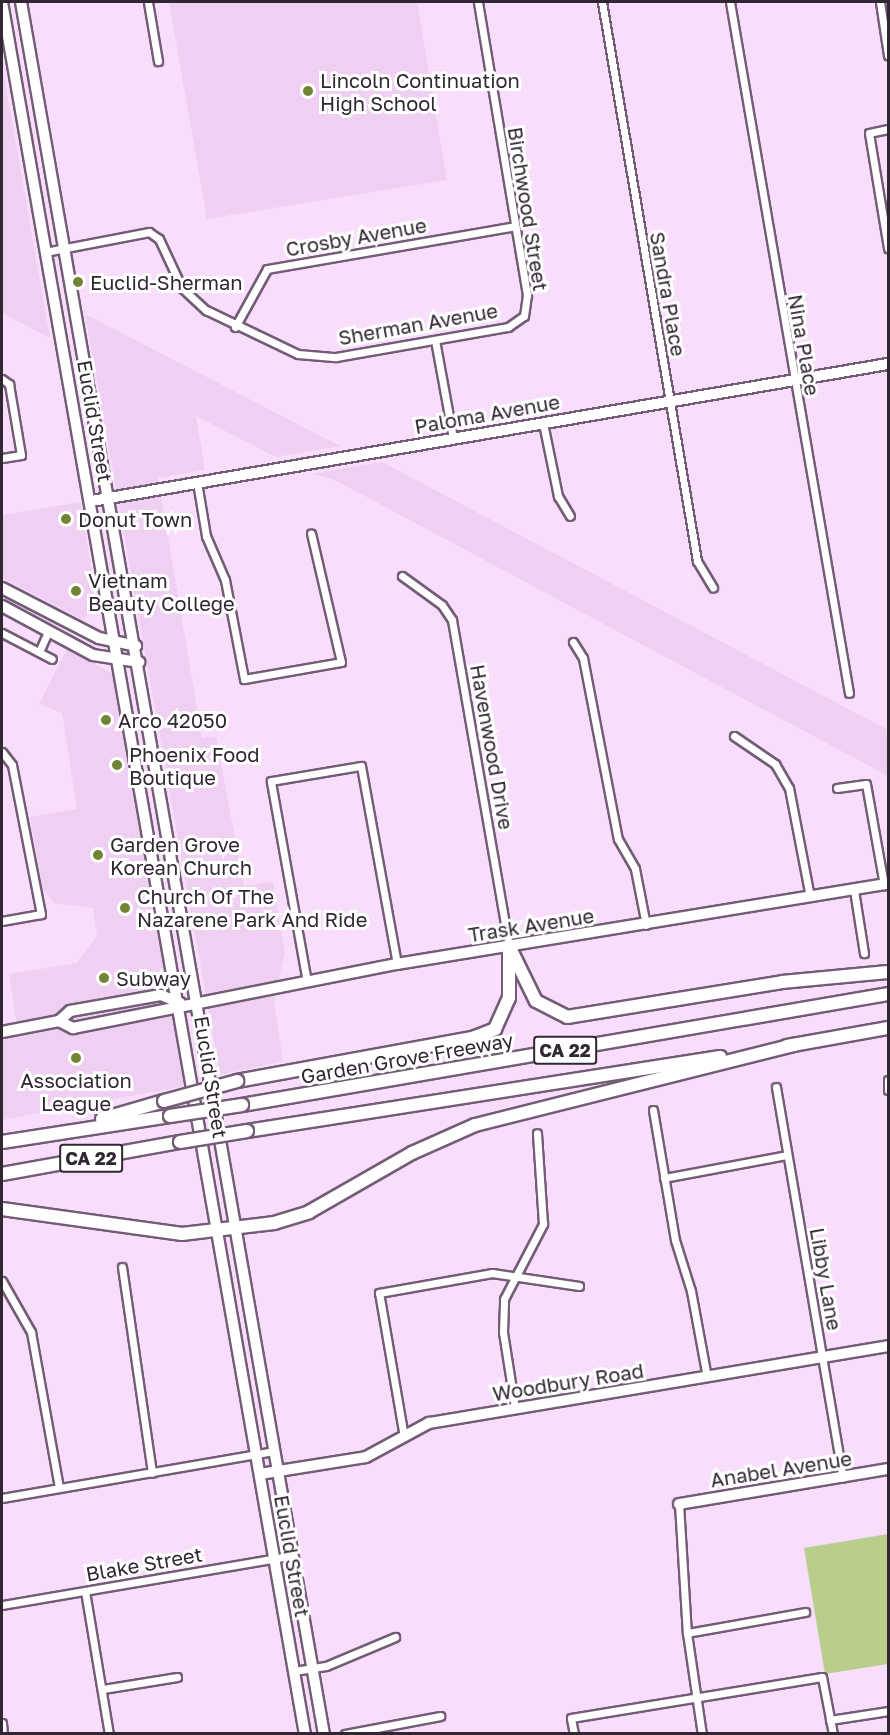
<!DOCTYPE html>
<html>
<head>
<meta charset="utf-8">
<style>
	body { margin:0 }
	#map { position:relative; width:890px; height:1735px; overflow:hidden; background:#f9defc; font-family:"Golos Text",sans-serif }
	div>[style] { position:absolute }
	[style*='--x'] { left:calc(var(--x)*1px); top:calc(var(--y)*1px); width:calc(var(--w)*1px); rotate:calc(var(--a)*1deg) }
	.built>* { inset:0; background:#efd0f3 }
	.green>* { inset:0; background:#bbcd8c }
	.roads { filter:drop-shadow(2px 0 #735d76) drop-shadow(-2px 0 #735d76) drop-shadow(0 2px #735d76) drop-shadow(0 -2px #735d76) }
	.street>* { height:7px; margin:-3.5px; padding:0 3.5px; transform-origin:3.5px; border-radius:3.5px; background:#fff }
	.secondary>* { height:10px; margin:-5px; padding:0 5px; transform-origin:5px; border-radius:5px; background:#fff }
	.primary>* { height:10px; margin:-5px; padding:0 5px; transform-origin:5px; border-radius:5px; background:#fff }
	.highway>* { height:12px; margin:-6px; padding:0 6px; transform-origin:6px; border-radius:6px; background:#fff }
	.bridges { filter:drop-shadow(2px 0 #735d76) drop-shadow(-2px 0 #735d76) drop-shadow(0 2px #735d76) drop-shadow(0 -2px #735d76) }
	.highway-bridge>* { height:12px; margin:-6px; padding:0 6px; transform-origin:6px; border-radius:6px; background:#fff }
	.dots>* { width:16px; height:16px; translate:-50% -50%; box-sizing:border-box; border:3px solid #fff; border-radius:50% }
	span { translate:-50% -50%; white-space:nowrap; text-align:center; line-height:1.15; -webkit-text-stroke:6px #fff; paint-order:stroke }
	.shield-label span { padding:2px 4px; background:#fff; border:2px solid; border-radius:4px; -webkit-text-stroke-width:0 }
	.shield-label { font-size:18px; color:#302732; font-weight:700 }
	.poi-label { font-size:20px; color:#302732 }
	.left { translate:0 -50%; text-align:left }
	.street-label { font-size:20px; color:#302732 }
	.frame { position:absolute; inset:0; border:3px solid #302732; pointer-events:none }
</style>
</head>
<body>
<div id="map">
	<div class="built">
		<i style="clip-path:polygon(169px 2px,417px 2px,447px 180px,207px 219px)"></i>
		<i style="clip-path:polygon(2px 64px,50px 338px,2px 313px)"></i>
		<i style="clip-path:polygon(85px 314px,340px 446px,276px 457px,196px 416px,205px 470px,158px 478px,202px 738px,216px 736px,244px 886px,273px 882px,285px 953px,274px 1001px,283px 1061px,220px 1075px)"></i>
		<i style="clip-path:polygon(382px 462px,888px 730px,888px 776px,333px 479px,312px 474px)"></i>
		<i style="clip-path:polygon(81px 502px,97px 608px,82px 619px,2px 578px,2px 515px)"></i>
		<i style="clip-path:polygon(67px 649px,115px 675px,185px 1086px,2px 1120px,2px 1030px,17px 1026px,9px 974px,77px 963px,97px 935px,93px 908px,54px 903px,43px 890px,30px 817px,77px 809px,62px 713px,39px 704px)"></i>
	</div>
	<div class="green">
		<i style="clip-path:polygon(888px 1534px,888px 1664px,825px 1674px,804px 1548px)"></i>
	</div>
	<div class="roads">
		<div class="street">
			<i style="--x:148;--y:2;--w:60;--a:80.4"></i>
			<i style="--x:602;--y:2;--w:567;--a:80.35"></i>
			<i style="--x:697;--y:561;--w:31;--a:59"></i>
			<i style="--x:730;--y:2;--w:701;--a:80.23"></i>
			<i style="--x:880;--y:2;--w:54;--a:81.4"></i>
			<i style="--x:888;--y:129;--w:19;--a:168"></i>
			<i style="--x:869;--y:133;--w:117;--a:80.6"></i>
			<i style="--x:45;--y:252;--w:106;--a:-10.9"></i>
			<i style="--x:149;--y:232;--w:12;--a:35"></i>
			<i style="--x:159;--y:239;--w:54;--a:64.9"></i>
			<i style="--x:182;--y:288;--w:33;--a:43"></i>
			<i style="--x:206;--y:310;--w:102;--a:25.6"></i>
			<i style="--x:298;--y:354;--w:38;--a:5"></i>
			<i style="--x:336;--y:357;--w:175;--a:-9.9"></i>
			<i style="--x:508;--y:327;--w:19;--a:-35"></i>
			<i style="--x:524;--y:316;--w:21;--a:-82"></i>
			<i style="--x:527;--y:295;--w:297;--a:-99.5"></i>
			<i style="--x:235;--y:327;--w:66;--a:-61.1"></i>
			<i style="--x:267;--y:269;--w:252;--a:-9.8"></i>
			<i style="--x:435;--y:340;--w:100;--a:79.6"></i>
			<i style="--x:2;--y:379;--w:9;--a:36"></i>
			<i style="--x:9;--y:384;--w:72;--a:80.4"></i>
			<i style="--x:21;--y:455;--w:19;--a:171"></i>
			<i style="--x:543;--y:423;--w:75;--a:78.4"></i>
			<i style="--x:558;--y:496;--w:23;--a:59"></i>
			<i style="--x:197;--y:482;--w:55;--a:80.5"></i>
			<i style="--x:206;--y:536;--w:48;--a:66.6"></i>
			<i style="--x:225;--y:580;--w:101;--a:79.1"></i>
			<i style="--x:244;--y:679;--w:98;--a:-9.9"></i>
			<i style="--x:341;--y:662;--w:132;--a:-103.1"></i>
			<i style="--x:402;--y:576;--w:49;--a:35.9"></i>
			<i style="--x:442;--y:605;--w:18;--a:56"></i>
			<i style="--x:452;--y:620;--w:331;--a:80.1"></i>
			<i style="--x:2;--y:633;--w:56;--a:27.5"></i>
			<i style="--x:573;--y:642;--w:19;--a:58"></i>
			<i style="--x:583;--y:658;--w:184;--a:79.1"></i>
			<i style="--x:618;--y:839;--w:34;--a:60"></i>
			<i style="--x:635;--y:869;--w:57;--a:78.9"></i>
			<i style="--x:39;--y:652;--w:22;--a:-66"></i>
			<i style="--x:734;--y:736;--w:50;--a:34.3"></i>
			<i style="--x:775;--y:764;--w:28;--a:60"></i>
			<i style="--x:789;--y:788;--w:111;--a:79.1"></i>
			<i style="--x:2;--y:752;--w:16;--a:52"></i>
			<i style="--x:12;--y:765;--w:152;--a:79"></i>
			<i style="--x:41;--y:914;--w:40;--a:170"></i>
			<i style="--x:837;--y:788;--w:29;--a:-8"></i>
			<i style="--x:866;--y:784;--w:103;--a:79.9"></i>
			<i style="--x:854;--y:890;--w:64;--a:81"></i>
			<i style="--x:307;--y:982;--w:204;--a:-100.2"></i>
			<i style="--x:271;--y:781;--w:91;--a:-9.5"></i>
			<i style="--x:361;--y:766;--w:201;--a:79.7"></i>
			<i style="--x:888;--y:1080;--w:10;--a:90"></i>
			<i style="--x:776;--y:1087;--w:396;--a:80.3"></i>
			<i style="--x:653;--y:1110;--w:132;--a:80.4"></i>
			<i style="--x:675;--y:1240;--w:53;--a:72.6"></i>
			<i style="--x:691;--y:1291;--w:87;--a:79.5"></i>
			<i style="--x:664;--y:1178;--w:125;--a:-10.6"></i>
			<i style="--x:122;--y:1267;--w:208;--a:81.7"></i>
			<i style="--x:2;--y:1281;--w:59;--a:60.4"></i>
			<i style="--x:31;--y:1332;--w:158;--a:79.8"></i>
			<i style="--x:515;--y:1408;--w:77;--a:-99"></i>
			<i style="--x:503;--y:1332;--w:33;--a:-88"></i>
			<i style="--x:504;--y:1299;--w:85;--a:-62.5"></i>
			<i style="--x:543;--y:1224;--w:91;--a:-93.8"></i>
			<i style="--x:404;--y:1437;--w:146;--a:-99.8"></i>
			<i style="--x:379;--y:1293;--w:115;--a:-10"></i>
			<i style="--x:492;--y:1273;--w:88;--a:8.5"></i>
			<i style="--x:2;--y:1498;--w:277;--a:-9.8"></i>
			<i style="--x:679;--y:1504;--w:129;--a:86.5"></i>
			<i style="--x:687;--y:1633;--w:102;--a:81.6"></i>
			<i style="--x:85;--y:1591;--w:145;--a:80.5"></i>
			<i style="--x:2;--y:1605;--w:295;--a:-9.7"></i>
			<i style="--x:687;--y:1633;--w:120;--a:-10.1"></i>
			<i style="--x:294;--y:1671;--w:32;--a:-9"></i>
			<i style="--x:326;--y:1666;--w:75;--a:-22.8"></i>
			<i style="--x:103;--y:1689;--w:75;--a:-9.2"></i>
			<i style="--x:830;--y:1720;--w:59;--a:-8.8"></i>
			<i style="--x:2;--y:1723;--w:11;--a:85"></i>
			<i style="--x:345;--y:1734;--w:97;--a:-10.7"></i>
			<i style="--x:574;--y:1734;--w:16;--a:-101"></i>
			<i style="--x:571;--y:1718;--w:254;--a:-9.3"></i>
			<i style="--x:822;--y:1677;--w:58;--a:79.1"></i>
		</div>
		<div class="secondary">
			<i style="--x:92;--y:501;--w:808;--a:-9.77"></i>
			<i style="--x:59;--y:1021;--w:16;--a:27"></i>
			<i style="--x:73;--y:1028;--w:330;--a:-11.2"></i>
			<i style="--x:397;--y:964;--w:497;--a:-9.3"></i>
			<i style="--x:2;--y:1032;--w:58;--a:-10.9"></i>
			<i style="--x:59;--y:1021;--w:15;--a:-42"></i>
			<i style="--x:70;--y:1011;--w:92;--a:-10"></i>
			<i style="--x:161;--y:995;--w:21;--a:23"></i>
			<i style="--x:260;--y:1474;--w:107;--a:-9.1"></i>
			<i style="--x:366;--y:1457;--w:72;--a:-28.4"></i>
			<i style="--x:429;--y:1423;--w:465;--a:-9.5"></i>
			<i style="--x:679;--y:1504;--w:212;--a:-9.5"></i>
		</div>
		<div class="primary">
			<i style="--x:2;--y:2;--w:1758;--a:80.08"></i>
			<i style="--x:21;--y:2;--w:1758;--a:80.08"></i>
			<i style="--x:2;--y:588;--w:109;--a:27.3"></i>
			<i style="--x:99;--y:638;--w:38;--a:12"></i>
			<i style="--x:2;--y:606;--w:103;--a:28.3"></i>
			<i style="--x:93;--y:655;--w:47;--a:8.7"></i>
		</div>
		<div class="highway">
			<i style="--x:509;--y:946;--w:61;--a:63.9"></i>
			<i style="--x:536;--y:1001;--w:35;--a:27"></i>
			<i style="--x:567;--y:1017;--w:218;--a:-9.2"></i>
			<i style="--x:782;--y:982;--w:106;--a:-5.4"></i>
			<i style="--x:787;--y:1046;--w:103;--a:-10.1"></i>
			<i style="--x:237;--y:1081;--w:239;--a:-10.4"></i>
			<i style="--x:472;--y:1038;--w:25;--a:-21"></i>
			<i style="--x:495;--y:1029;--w:34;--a:-66"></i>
			<i style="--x:509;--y:998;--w:48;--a:-90"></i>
			<i style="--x:242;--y:1105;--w:655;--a:-9.75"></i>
			<i style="--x:102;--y:1119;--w:65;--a:-16.2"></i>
			<i style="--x:247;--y:1131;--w:479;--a:-8.9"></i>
			<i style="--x:2;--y:1142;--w:170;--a:-8.8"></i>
			<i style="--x:2;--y:1174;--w:181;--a:-10.2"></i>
			<i style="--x:2;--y:1209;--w:182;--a:7.9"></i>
			<i style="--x:182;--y:1234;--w:93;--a:-6.8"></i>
			<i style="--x:274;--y:1223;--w:37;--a:-17"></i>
			<i style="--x:309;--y:1212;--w:119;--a:-29.8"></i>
			<i style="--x:412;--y:1153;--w:69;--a:-24"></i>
			<i style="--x:475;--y:1125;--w:329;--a:-14.1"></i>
		</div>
	</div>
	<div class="bridges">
		<div class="highway-bridge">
			<i style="--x:164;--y:1101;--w:76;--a:-15.3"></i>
			<i style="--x:170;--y:1116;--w:73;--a:-8.7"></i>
			<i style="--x:180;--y:1142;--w:68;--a:-9.3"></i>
		</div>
	</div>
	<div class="dots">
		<i style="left:308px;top:91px;background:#728434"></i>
		<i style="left:78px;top:282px;background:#728434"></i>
		<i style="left:66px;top:519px;background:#728434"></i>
		<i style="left:76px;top:591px;background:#728434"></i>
		<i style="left:106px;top:720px;background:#728434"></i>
		<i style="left:117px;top:765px;background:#728434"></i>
		<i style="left:98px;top:855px;background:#728434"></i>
		<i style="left:125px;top:908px;background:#728434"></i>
		<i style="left:104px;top:978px;background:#728434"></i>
		<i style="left:76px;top:1058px;background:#728434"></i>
	</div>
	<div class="shield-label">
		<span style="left:565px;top:1050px">CA 22</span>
		<span style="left:91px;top:1158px">CA 22</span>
	</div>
	<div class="poi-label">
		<span class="left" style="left:320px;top:92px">Lincoln Continuation<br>High School</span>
		<span class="left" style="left:90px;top:282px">Euclid-Sherman</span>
		<span class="left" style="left:78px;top:519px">Donut Town</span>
		<span class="left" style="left:88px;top:592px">Vietnam<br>Beauty College</span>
		<span class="left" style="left:118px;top:720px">Arco 42050</span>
		<span class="left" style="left:129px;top:766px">Phoenix Food<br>Boutique</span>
		<span class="left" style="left:110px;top:856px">Garden Grove<br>Korean Church</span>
		<span class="left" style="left:137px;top:908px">Church Of The<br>Nazarene Park And Ride</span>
		<span class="left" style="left:116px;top:978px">Subway</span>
		<span style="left:76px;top:1092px">Association<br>League</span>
	</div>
	<div class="street-label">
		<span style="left:528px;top:209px;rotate:81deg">Birchwood Street</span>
		<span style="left:356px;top:237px;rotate:-10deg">Crosby Avenue</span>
		<span style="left:668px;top:294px;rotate:80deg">Sandra Place</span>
		<span style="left:418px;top:324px;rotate:-10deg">Sherman Avenue</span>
		<span style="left:804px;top:345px;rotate:80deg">Nina Place</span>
		<span style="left:487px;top:414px;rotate:-10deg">Paloma Avenue</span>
		<span style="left:95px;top:421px;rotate:80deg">Euclid Street</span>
		<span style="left:492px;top:747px;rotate:80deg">Havenwood Drive</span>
		<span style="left:531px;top:925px;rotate:-9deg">Trask Avenue</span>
		<span style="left:407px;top:1058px;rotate:-10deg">Garden Grove Freeway</span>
		<span style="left:211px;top:1077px;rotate:81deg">Euclid Street</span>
		<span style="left:826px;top:1279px;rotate:80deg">Libby Lane</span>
		<span style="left:568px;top:1382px;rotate:-9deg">Woodbury Road</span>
		<span style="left:781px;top:1469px;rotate:-9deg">Anabel Avenue</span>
		<span style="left:292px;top:1556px;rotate:80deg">Euclid Street</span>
		<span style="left:144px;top:1564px;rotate:-10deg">Blake Street</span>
	</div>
	<div class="frame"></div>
</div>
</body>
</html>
